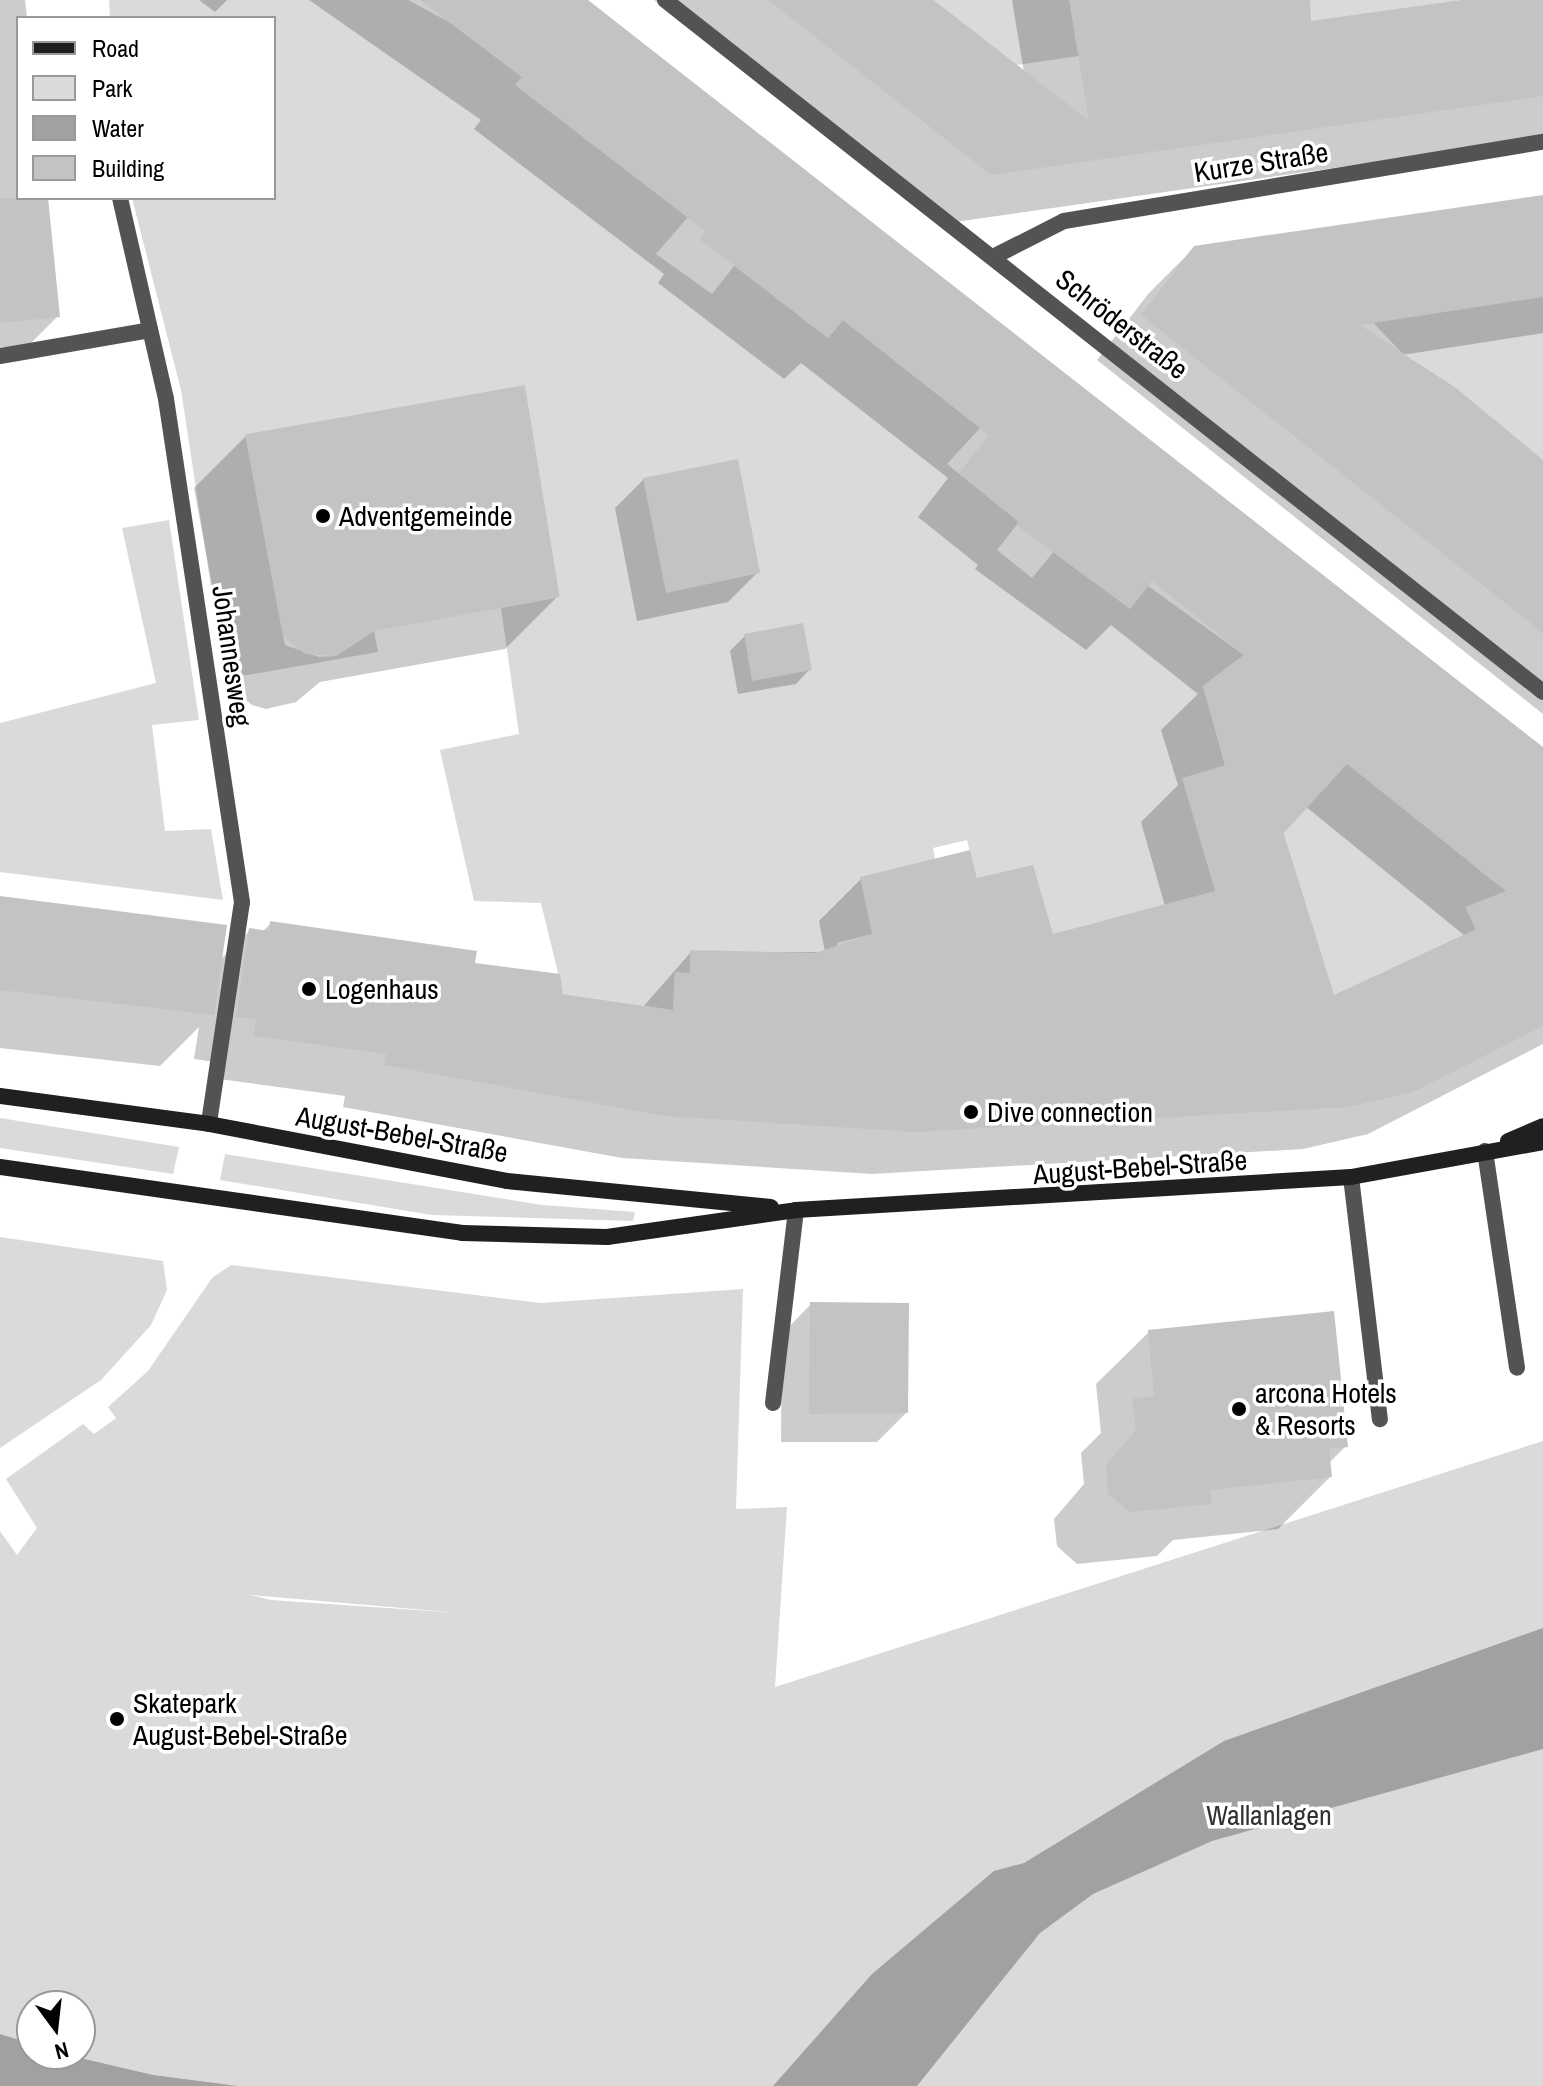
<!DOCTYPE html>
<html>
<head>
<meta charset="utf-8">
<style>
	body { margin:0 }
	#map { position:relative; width:1543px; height:2086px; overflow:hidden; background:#fff; font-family:"Archivo Narrow",sans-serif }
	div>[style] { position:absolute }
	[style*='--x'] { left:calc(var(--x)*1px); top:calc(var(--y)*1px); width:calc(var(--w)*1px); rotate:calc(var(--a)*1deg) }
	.green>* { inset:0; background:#dadada }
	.water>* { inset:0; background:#a1a1a1 }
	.shadow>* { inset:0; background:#0003 }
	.building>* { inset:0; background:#c3c3c3 }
	.service>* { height:16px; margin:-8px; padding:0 8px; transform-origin:8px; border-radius:8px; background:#535353 }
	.minor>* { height:16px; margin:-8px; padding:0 8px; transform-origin:8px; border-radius:8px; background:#535353 }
	.secondary>* { height:16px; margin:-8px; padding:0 8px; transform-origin:8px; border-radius:8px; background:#202020 }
	.dots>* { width:22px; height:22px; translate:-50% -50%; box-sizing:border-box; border:4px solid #fff; border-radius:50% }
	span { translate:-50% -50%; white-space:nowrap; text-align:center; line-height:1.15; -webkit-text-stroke:7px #fff; paint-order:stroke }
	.street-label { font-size:28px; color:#000 }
	.poi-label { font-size:28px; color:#000 }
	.left { translate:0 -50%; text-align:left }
	.park-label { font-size:28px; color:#313131 }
	.legend { position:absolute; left:16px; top:16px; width:260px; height:184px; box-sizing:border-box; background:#fff; border:2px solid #999; margin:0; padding:10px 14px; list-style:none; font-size:24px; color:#000 }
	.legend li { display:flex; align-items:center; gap:16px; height:40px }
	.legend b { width:40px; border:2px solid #999 }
	.north { position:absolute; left:16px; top:1990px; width:80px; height:80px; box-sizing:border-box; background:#fff; border:2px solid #999; border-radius:50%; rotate:165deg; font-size:22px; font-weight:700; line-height:32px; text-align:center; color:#000 }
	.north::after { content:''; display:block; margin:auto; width:28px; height:36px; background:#000; clip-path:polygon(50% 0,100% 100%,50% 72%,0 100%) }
</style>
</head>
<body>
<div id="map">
	<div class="green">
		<i style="clip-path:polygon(109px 0,408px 0,449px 22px,522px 77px,516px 85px,688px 217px,656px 254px,712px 294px,742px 256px,799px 316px,828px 338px,843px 320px,980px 428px,947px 464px,1019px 522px,997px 550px,1032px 578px,1069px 533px,1130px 609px,1148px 586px,1244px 655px,1203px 686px,1225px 765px,1215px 893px,1079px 927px,1105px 1023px,977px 878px,967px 840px,933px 848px,940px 886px,872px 934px,837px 943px,840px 957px,691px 950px,690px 973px,675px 973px,673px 1010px,563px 994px,541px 903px,474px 901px,440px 750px,519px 734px,501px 608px,560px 597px,525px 386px,245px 434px,285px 645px,319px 657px,336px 656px,374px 631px,378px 652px,225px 679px,181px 390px,132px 198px,274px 198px,274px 18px,110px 18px)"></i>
		<i style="clip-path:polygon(934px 0,1460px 0,1017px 65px)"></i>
		<i style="clip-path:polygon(1543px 296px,1543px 477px,1431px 372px,1400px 351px,1349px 297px)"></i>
		<i style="clip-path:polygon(169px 520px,199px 720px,152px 725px,165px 831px,211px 829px,223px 900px,0 872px,0 723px,156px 683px,122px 528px)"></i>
		<i style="clip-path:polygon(1347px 762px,1493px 881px,1537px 879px,1466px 908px,1478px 933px,1381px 973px,1303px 1019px,1275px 934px,1311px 921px,1284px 832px)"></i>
		<i style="clip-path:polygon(0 1118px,179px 1147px,173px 1174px,0 1148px)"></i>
		<i style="clip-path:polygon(225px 1154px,542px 1205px,635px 1212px,633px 1221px,432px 1215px,220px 1180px)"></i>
		<i style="clip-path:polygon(0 1237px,163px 1261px,167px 1290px,151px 1325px,101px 1380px,0 1448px)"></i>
		<i style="clip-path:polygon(evenodd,231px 1265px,541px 1303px,743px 1289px,736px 1509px,787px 1507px,775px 1687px,1543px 1441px,1543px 2086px,0 2086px,0 1531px,17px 1555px,37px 1528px,6px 1479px,83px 1424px,94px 1434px,116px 1418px,108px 1407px,148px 1371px,212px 1278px,231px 1265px,251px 1595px,252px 1595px,460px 1613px,271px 1600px,251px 1595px,231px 1265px,32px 2006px,80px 2006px,80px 2054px,32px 2054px,32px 2006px)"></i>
	</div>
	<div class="water">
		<i style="clip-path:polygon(1543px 1628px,1543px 1749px,1212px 1841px,1093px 1894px,1040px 1933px,917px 2086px,773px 2086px,872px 1974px,994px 1871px,1024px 1863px,1224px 1741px)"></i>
		<i style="clip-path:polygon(0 2034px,32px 2044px,32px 2054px,63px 2054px,153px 2075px,238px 2086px,0 2086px)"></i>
	</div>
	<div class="shadow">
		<i style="clip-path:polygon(0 0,25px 0,27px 18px,18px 18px,18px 198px,46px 198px,58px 316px,29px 345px,0 348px)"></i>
		<i style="clip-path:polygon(199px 0,227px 0,215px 12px)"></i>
		<i style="clip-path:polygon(309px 0,584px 0,1543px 749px,1543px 874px,1475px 944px,1305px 806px,1282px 832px,1333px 998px,1543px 936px,1543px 1044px,1368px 1134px,1303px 1149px,872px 1174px,622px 1158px,343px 1107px,345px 1096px,212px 1078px,215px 1062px,194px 1059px,199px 1027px,160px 1066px,0 1048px,0 898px,220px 960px,250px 930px,262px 932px,271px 923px,473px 965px,561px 996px,642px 1008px,691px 952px,825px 952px,819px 921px,861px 879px,975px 881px,1051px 937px,1165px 906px,1141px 822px,1178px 785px,1161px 730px,1198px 694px,1111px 625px,1086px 650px,975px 569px,978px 565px,918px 517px,948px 478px,801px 363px,784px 379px,658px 283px,664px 274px,474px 129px,481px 120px)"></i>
		<i style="clip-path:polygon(654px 0,931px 0,1024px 73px,1012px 0,1174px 0,1182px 40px,1474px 0,1543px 0,1543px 138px,941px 224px)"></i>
		<i style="clip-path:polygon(1543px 198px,1543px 333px,1402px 355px,1543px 471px,1543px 714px,1097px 360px,1149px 293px,1195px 247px)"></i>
		<i style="clip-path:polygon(246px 436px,558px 596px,505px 649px,320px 682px,296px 702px,266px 709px,252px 705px,231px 688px,194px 488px)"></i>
		<i style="clip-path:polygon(644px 479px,757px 573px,728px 602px,637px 621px,615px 508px)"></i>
		<i style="clip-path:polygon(745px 636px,810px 669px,796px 684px,738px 694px,730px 651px)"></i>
		<i style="clip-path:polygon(811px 1304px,906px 1413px,877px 1442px,781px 1442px,782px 1334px)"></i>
		<i style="clip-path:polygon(1149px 1332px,1346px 1446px,1329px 1463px,1330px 1477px,1278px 1529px,1173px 1540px,1157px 1556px,1077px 1564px,1057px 1546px,1054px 1519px,1084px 1484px,1081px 1453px,1101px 1433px,1096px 1384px)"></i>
	</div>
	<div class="building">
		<i style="clip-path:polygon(evenodd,420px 0,588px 0,1543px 747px,1543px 1026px,1413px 1092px,1347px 1107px,916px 1132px,665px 1116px,384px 1065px,386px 1054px,254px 1036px,256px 1019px,236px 1017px,249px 928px,269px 931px,270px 921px,477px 951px,475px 963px,560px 974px,563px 994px,673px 1010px,675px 972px,690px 973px,690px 950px,815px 953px,872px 934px,860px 877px,970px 850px,977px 878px,1033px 865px,1053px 934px,1215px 891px,1182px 778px,1226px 765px,1203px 686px,1244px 655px,1152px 581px,1130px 609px,1016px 525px,1019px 522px,959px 473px,989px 435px,843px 320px,828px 338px,699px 239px,705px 231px,515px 85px,522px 77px,420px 0,1347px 764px,1506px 891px,1465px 907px,1476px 929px,1334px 995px,1284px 833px,1347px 764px)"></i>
		<i style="clip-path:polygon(768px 0,934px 0,1089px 121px,1069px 0,1310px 0,1311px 21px,1460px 0,1543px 0,1543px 96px,991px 175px)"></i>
		<i style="clip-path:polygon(1543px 195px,1543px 297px,1360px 325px,1456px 388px,1543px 460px,1543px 633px,1141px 315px,1194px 246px)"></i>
		<i style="clip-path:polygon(0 198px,48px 198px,60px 317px,0 323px)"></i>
		<i style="clip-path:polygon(525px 385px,560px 597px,374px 631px,336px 656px,305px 654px,283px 636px,245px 434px)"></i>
		<i style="clip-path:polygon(738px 459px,760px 573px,666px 593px,643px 478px)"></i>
		<i style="clip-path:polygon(803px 623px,812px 670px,752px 681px,744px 634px)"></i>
		<i style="clip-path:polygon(0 896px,227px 925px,214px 1015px,0 990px)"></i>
		<i style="clip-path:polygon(810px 1302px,909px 1303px,908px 1413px,809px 1414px)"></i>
		<i style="clip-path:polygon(1334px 1311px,1348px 1447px,1329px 1449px,1332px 1477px,1210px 1490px,1211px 1504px,1130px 1512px,1108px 1494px,1106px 1465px,1136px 1430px,1132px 1399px,1154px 1396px,1148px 1330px)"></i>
	</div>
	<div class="service">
		<i style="--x:0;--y:356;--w:152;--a:-9.8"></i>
		<i style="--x:1485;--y:1151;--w:219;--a:81.6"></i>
		<i style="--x:1351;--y:1177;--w:244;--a:83.2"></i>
		<i style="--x:773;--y:1403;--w:194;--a:-83.2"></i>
	</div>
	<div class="minor">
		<i style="--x:665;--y:0;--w:1118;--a:38.24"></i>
		<i style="--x:120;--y:198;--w:206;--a:77.1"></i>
		<i style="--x:166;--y:399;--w:509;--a:81.41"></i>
		<i style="--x:242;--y:902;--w:224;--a:98.5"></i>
		<i style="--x:995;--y:256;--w:77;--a:-26.9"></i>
		<i style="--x:1064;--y:221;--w:485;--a:-9.4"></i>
	</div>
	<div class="secondary">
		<i style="--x:0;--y:1096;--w:211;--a:7.6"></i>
		<i style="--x:209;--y:1124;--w:303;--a:10.8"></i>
		<i style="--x:507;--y:1181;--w:265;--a:5.6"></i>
		<i style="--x:1508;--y:1141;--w:38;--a:-23"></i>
		<i style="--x:0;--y:1167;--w:467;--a:8.1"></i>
		<i style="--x:462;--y:1233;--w:145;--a:1.6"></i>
		<i style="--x:607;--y:1237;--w:191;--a:-8.1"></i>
		<i style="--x:796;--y:1210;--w:556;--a:-3.4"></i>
		<i style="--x:1351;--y:1177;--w:195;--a:-10.3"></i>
	</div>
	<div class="dots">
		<i style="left:323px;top:516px;background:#000"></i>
		<i style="left:309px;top:989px;background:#000"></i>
		<i style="left:971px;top:1112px;background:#000"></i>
		<i style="left:1239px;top:1409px;background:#000"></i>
		<i style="left:117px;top:1719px;background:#000"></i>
	</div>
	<div class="street-label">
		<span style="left:1261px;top:162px;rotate:-9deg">Kurze Straße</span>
		<span style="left:1122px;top:324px;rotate:38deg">Schröderstraße</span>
		<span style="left:232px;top:656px;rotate:82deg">Johannesweg</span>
		<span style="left:402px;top:1134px;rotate:10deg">August-Bebel-Straße</span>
		<span style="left:1140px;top:1167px;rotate:-4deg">August-Bebel-Straße</span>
	</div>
	<div class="poi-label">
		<span class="left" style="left:339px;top:516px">Adventgemeinde</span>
		<span class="left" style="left:325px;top:989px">Logenhaus</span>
		<span class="left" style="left:987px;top:1112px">Dive connection</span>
		<span class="left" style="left:1255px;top:1409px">arcona Hotels<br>&amp; Resorts</span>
		<span class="left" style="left:133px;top:1719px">Skatepark<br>August-Bebel-Straße</span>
	</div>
	<div class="park-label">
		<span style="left:1269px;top:1815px">Wallanlagen</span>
	</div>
	<ul class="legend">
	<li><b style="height:10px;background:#202020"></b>Road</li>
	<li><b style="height:22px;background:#dadada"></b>Park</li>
	<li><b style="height:22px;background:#a1a1a1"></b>Water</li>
	<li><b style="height:22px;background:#c3c3c3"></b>Building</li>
	</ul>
	<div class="north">N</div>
</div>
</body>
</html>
